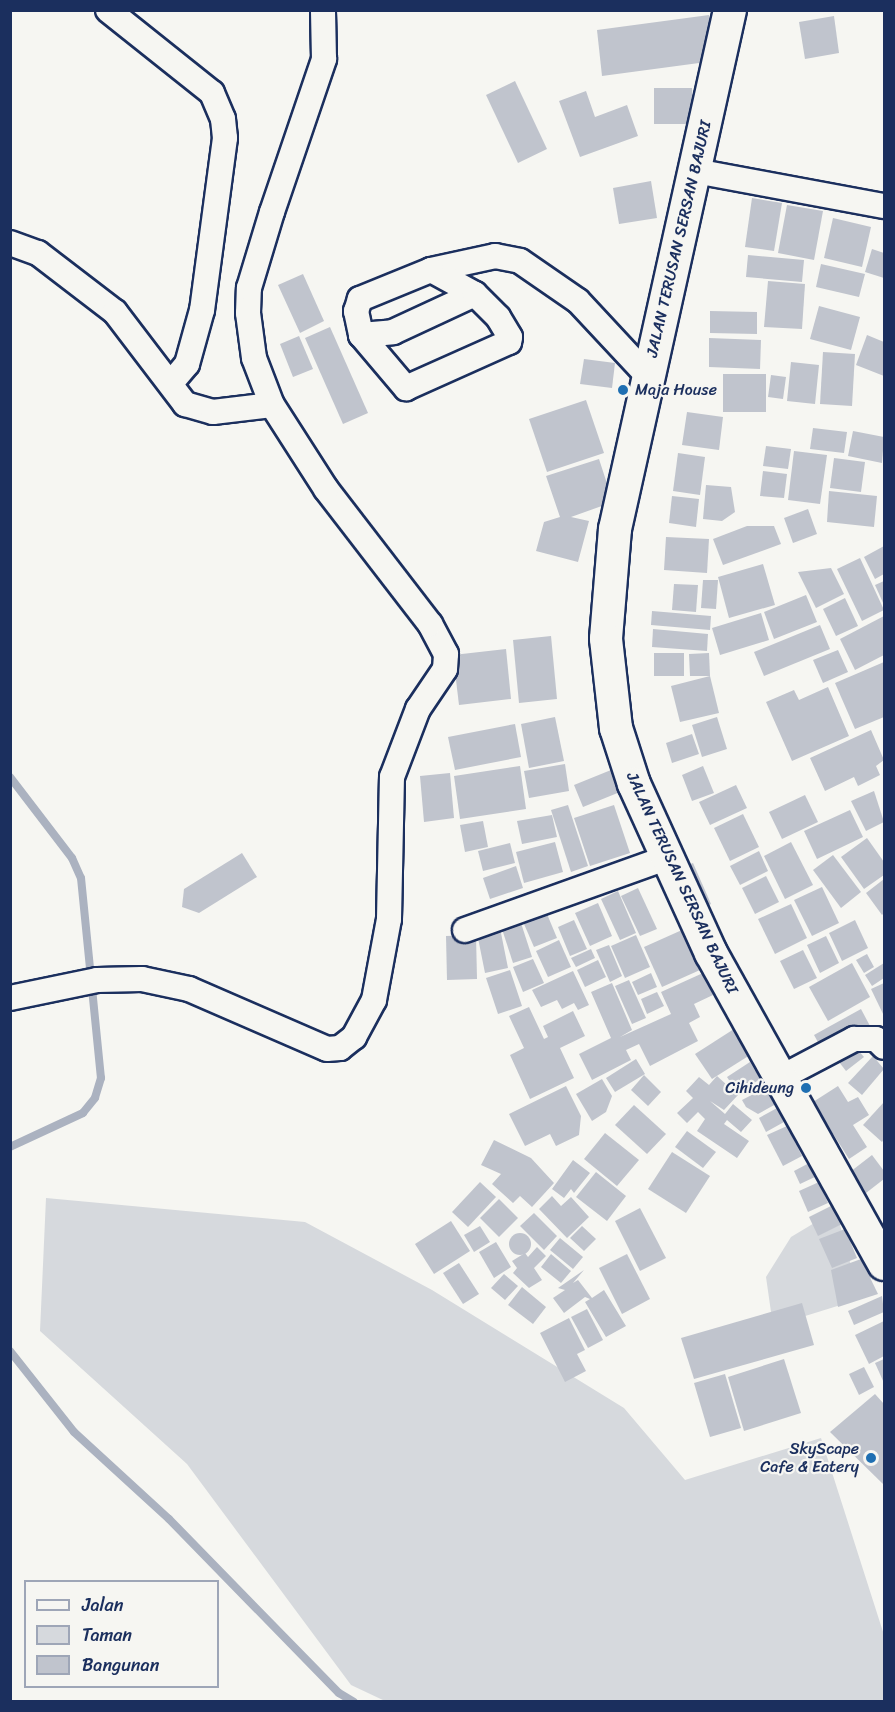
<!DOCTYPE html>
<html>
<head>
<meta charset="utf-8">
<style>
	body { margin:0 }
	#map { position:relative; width:895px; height:1712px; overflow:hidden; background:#f6f6f2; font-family:Sriracha,sans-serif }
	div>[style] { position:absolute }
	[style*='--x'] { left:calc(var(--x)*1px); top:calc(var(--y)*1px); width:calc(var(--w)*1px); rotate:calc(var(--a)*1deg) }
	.green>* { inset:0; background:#d6d9dd }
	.stream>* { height:8px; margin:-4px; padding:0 4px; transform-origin:4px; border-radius:4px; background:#abb2c0 }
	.building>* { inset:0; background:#c0c4cd }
	.round { border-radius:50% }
	.roads { filter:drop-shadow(2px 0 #1b2f5e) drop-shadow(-2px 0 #1b2f5e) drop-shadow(0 2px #1b2f5e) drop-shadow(0 -2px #1b2f5e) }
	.minor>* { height:24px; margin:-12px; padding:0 12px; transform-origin:12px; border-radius:12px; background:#f6f6f2 }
	.major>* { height:32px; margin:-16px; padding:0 16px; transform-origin:16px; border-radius:16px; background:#f6f6f2 }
	.dots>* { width:16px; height:16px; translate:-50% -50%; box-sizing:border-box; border:3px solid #f6f6f2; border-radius:50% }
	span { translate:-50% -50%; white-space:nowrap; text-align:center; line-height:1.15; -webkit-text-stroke:4.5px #f6f6f2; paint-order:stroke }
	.street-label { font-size:16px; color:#1b2f5e }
	.poi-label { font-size:16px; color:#1b2f5e }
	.left { translate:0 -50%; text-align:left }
	.right { translate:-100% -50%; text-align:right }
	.frame { position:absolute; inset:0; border:12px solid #1b2f5e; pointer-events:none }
	.legend { position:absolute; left:24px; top:1580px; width:195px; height:108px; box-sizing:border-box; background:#f6f6f2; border:2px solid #9ea6b7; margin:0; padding:8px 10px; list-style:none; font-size:18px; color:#1b2f5e }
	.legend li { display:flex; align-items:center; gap:12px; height:30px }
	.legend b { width:30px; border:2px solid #9ea6b7 }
</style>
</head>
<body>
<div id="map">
	<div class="green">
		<i style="clip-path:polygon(46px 1198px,305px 1222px,432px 1290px,624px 1408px,685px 1480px,821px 1438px,884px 1635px,884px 1701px,385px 1701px,351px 1685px,187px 1464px,40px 1331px)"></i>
		<i style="clip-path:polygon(836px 1210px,860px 1299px,773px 1326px,766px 1277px,791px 1237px)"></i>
	</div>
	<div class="stream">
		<i style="--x:10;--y:777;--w:102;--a:52.6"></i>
		<i style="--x:72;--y:858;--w:22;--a:66"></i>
		<i style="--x:81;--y:878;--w:201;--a:84.3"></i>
		<i style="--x:101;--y:1078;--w:21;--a:107"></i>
		<i style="--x:95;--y:1098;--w:19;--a:129"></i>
		<i style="--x:83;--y:1113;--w:81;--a:155"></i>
		<i style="--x:10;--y:1351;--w:103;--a:51.7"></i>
		<i style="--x:74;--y:1432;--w:129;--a:42.5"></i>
		<i style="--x:169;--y:1519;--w:243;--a:45.7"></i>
		<i style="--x:339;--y:1693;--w:17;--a:31"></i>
	</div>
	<div class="building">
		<i style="clip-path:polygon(709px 15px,714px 61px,602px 76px,597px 30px)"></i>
		<i style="clip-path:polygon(834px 16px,839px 53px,805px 59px,799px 22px)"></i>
		<i style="clip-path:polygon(515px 81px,547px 149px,518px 163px,486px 95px)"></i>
		<i style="clip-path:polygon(654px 88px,692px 88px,693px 124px,654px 124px)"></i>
		<i style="clip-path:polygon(586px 91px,595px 117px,627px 105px,638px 136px,580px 157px,559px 101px)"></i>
		<i style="clip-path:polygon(651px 181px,657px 218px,619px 224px,613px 188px)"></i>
		<i style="clip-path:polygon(752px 198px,782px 203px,774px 251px,745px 247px)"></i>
		<i style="clip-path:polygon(787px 205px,823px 211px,814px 260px,778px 253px)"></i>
		<i style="clip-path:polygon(833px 218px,871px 227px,862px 267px,824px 258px)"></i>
		<i style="clip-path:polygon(872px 249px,884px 253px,884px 278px,865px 272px)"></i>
		<i style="clip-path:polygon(748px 255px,804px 260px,802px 282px,746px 277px)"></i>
		<i style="clip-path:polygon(821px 264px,865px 274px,859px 297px,816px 287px)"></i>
		<i style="clip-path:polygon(303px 274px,324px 321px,300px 333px,278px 285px)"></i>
		<i style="clip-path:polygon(768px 281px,805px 284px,802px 329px,764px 327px)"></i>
		<i style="clip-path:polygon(819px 306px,860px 317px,851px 350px,810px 339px)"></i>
		<i style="clip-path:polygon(710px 311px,757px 312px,757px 334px,710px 333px)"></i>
		<i style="clip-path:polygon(330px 327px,368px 413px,343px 424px,305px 338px)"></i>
		<i style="clip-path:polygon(867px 335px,884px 342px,884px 376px,856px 365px)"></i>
		<i style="clip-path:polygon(299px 336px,313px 369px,293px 377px,280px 344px)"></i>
		<i style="clip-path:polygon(709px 338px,761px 340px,760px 369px,709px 367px)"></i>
		<i style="clip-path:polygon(823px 352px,855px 354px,852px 406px,820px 404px)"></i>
		<i style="clip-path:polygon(584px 359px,615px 363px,612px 388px,580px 384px)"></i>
		<i style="clip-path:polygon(791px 362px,819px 365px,815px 404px,787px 401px)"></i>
		<i style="clip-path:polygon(723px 374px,766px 374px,766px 412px,723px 412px)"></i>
		<i style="clip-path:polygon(771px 375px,786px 377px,783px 399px,768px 397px)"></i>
		<i style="clip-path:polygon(586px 400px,604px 453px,547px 472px,529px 419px)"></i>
		<i style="clip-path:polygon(687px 412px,723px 417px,719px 450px,682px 445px)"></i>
		<i style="clip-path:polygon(813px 428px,847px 432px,844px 453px,810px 449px)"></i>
		<i style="clip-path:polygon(853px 431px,884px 437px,882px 463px,848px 456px)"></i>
		<i style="clip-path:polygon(766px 446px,791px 449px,788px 469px,763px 466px)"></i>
		<i style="clip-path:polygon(794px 451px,827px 455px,820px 504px,788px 500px)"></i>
		<i style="clip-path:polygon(678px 453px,705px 457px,700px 495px,673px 491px)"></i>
		<i style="clip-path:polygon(834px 458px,865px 462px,861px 492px,830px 488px)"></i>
		<i style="clip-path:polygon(599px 459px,613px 502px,571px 517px,589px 521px,578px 562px,536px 551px,544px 522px,560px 517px,546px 476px)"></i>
		<i style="clip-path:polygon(763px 471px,787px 474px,784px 498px,760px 496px)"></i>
		<i style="clip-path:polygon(706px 485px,731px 487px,735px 512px,722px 521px,703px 519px)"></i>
		<i style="clip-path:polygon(829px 491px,877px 496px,874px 527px,827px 522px)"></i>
		<i style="clip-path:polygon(672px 496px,699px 499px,696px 527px,669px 523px)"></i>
		<i style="clip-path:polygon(808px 509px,817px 534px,793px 543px,784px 518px)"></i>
		<i style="clip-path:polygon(747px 526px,774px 526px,781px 544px,723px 565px,713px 539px)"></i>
		<i style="clip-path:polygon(666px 537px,709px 539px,707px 573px,664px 570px)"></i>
		<i style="clip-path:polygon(884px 546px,884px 574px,875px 579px,864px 557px)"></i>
		<i style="clip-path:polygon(860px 558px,884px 610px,862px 621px,837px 569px)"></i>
		<i style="clip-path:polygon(763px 564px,775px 605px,729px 618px,718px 577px)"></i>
		<i style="clip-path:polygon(831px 568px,844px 594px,816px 608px,798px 572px)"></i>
		<i style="clip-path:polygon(703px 580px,718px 580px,716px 609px,701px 608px)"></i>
		<i style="clip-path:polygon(884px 581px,884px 605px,875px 585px)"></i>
		<i style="clip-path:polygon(674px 584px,698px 585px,696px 612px,672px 610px)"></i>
		<i style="clip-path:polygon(806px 595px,817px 622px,774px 639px,764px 612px)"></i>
		<i style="clip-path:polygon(845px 598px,858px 626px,836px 636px,823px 609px)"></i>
		<i style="clip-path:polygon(652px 611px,711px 616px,710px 630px,651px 625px)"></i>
		<i style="clip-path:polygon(761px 613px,769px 640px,720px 655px,712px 628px)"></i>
		<i style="clip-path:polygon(884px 616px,884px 655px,855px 670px,840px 639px)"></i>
		<i style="clip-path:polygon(820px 625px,830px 649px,764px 676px,754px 652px)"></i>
		<i style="clip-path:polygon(653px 629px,708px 634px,707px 651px,652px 647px)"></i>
		<i style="clip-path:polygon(551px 636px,557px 699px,519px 703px,513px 640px)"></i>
		<i style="clip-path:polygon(506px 649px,511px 699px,459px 705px,453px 655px)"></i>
		<i style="clip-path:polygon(838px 650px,848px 672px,823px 683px,813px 660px)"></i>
		<i style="clip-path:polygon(654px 653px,684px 653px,684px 676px,654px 676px)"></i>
		<i style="clip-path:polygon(709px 653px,710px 676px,690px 676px,689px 654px)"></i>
		<i style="clip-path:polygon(884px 662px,884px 717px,855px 729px,835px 683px)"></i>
		<i style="clip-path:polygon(710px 676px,719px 713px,680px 722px,671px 686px)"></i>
		<i style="clip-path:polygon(828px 687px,849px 736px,792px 761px,766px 702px,794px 690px,799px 700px)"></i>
		<i style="clip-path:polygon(555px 717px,564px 761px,529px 768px,521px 724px)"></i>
		<i style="clip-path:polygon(717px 717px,727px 749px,702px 757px,692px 725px)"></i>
		<i style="clip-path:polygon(515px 724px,521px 757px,455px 770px,448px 737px)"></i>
		<i style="clip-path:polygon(871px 730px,884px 760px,876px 766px,880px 775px,858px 786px,854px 777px,825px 791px,810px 758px)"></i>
		<i style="clip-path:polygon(692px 734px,699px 754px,672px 763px,666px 743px)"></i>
		<i style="clip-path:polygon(565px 764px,569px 791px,529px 798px,524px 771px)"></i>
		<i style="clip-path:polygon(520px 766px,526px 809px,460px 819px,454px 776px)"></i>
		<i style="clip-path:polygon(703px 766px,714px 793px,692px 801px,682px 775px)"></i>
		<i style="clip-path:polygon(611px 770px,620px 792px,583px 807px,574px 785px)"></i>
		<i style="clip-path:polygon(450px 773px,454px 818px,424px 822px,420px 776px)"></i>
		<i style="clip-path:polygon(736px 785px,747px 808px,710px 825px,699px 802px)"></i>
		<i style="clip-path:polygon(874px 791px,884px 822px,866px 831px,851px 801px)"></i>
		<i style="clip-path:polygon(805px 795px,818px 822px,782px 839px,769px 812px)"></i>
		<i style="clip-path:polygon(568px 805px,588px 866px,571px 872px,551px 810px)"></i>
		<i style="clip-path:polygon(614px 805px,630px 853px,590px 866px,574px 818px)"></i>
		<i style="clip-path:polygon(850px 810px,863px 837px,817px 859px,804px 831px)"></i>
		<i style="clip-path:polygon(743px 814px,759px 847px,730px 861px,714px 828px)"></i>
		<i style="clip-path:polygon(552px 815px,557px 837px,522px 844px,517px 821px)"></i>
		<i style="clip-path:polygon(483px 821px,488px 847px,465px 852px,460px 825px)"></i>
		<i style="clip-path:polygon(867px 838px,884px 862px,884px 875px,864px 889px,841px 857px)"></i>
		<i style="clip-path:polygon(555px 842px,563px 872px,524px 883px,516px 852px)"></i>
		<i style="clip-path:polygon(791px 842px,813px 885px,785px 899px,764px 856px)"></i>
		<i style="clip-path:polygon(510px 843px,515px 863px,483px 871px,478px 851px)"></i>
		<i style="clip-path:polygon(759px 851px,768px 871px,740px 885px,730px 866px)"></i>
		<i style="clip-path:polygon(242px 853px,257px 877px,199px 913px,182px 907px,184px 889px)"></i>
		<i style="clip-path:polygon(833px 855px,861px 892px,841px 908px,813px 870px)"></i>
		<i style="clip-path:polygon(693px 863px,711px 904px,694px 912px,676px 870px)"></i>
		<i style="clip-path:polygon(516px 866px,523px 888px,490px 899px,483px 878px)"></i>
		<i style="clip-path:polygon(766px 876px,779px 902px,755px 914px,742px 888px)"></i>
		<i style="clip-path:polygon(884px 879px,884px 913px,882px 915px,866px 893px)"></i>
		<i style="clip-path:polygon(822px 887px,839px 923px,812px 936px,794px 900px)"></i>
		<i style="clip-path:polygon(638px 888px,657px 929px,640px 936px,621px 896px)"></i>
		<i style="clip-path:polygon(618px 891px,636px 933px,620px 940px,601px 899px)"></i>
		<i style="clip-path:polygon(598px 903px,612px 936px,590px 946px,575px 913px)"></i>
		<i style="clip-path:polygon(791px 904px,807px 938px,775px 954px,758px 919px)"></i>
		<i style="clip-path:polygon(547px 914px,557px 938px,534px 947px,524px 924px)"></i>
		<i style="clip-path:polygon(574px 920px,587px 949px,570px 956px,558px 927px)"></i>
		<i style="clip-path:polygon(855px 920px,868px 948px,842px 961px,829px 933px)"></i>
		<i style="clip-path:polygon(521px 923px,532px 957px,513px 963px,502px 929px)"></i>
		<i style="clip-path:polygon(500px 928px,508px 968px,485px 973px,477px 933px)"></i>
		<i style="clip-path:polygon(682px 930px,700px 970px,662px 987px,644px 947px)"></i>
		<i style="clip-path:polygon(476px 935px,477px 979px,447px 980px,446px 936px)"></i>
		<i style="clip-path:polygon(636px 935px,650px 967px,625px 978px,611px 946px)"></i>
		<i style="clip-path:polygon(826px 936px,839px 963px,820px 973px,807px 945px)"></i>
		<i style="clip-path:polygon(559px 940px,571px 967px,548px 977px,536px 951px)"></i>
		<i style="clip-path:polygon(609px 945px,622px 976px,610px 982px,596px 950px)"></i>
		<i style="clip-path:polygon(591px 949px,595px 958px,576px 967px,571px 958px)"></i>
		<i style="clip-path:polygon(803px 950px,817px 978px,794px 989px,780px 961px)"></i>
		<i style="clip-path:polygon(867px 954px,874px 967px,864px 973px,856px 960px)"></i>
		<i style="clip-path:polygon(533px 959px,544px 983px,523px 992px,513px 967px)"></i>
		<i style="clip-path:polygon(598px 960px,606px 977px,585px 987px,577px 970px)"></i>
		<i style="clip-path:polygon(852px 963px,870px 997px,828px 1021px,809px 987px)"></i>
		<i style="clip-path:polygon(884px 963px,884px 978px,872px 986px,865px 975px)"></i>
		<i style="clip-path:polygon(510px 970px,522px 1006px,498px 1014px,486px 978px)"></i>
		<i style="clip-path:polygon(573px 971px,589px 1005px,578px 1010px,574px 1003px,562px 1009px,557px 1000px,541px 1007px,532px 990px)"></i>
		<i style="clip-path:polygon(651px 973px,657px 987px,638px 995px,632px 982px)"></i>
		<i style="clip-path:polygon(703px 973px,713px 995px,694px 1004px,700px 1017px,689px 1023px,698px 1041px,650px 1066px,639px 1044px,626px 1050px,631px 1060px,592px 1080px,579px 1054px,611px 1038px,591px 992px,612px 983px,632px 1030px,620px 1037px,671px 1014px,661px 992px)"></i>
		<i style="clip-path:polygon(629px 980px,646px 1018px,632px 1024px,615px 986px)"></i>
		<i style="clip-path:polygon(884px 983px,884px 1016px,871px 989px)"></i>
		<i style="clip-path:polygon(657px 992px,664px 1006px,647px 1014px,641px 999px)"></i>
		<i style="clip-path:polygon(529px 1007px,544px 1039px,548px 1037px,543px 1026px,573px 1011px,585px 1036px,560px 1048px,574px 1078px,530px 1099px,510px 1055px,524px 1048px,509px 1016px)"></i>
		<i style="clip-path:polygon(861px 1009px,870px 1026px,824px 1053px,814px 1035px)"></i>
		<i style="clip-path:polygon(734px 1029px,750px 1055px,712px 1079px,695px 1054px)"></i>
		<i style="clip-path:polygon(857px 1049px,864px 1057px,846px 1071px,839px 1062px)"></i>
		<i style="clip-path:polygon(873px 1056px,884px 1069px,862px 1095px,848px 1083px)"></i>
		<i style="clip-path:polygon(636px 1059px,645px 1074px,615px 1092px,606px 1078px)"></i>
		<i style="clip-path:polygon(750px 1062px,760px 1079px,738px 1094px,727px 1077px)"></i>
		<i style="clip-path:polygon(644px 1075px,661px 1092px,648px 1106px,631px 1090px)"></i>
		<i style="clip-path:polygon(717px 1076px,738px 1095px,724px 1110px,710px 1101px,725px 1114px,733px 1104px,752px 1120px,741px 1132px,727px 1120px,724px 1124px,749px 1141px,737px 1158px,697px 1131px,705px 1119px,698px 1112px,687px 1123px,677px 1113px,693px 1098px,686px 1091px,699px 1077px,709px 1085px)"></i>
		<i style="clip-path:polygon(602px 1079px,612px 1096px,606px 1112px,592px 1121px,576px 1094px)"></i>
		<i style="clip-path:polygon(566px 1086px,581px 1116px,579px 1135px,556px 1146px,550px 1134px,525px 1146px,509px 1114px)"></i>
		<i style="clip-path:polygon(838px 1086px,848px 1102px,858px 1097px,869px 1115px,853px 1125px,867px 1147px,849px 1159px,813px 1102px)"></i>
		<i style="clip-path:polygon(767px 1087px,776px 1104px,758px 1114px,746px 1107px,742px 1100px)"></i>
		<i style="clip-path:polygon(884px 1102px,884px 1139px,882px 1142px,863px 1125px)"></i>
		<i style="clip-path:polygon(634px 1105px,666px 1134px,647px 1154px,615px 1125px)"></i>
		<i style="clip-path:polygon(777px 1108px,784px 1122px,766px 1132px,759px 1118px)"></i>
		<i style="clip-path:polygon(787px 1126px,802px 1156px,783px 1166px,767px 1135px)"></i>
		<i style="clip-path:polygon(687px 1131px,716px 1152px,703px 1168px,675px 1147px)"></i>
		<i style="clip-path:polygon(605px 1133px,639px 1160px,617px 1186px,584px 1159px)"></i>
		<i style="clip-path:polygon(494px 1140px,531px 1158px,554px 1183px,532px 1207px,520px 1196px,513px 1203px,492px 1184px,501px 1174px,481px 1165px)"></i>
		<i style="clip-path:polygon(672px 1152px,710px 1176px,686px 1213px,648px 1189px)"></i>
		<i style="clip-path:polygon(872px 1155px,884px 1171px,884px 1179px,866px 1193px,850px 1172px)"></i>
		<i style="clip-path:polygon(573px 1160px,590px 1173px,574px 1193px,571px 1189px,564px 1198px,552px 1189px)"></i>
		<i style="clip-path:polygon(813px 1161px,819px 1175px,800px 1184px,794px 1171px)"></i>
		<i style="clip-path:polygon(596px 1172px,626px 1196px,607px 1221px,576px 1197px)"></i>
		<i style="clip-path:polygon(480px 1182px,496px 1197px,468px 1227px,452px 1212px)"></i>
		<i style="clip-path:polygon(819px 1182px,828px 1203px,808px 1212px,799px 1191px)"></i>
		<i style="clip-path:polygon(552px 1196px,561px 1206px,571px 1197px,589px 1217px,567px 1238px,539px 1209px)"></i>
		<i style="clip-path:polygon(499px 1199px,518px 1218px,499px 1237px,480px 1218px)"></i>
		<i style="clip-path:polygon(833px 1205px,842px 1224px,818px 1236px,809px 1217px)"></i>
		<i style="clip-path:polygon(640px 1208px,666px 1258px,640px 1271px,615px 1221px)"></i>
		<i style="clip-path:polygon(534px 1213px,557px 1236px,544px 1250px,520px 1226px)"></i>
		<i style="clip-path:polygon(451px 1221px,470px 1251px,434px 1274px,415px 1244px)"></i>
		<i style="clip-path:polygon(480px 1226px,490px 1242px,474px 1252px,464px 1235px)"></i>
		<i style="clip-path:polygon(582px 1226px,596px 1239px,584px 1251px,570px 1238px)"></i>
		<i style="clip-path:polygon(845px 1229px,857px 1258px,832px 1268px,819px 1239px)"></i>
		<i class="round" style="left:509px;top:1233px;width:22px;height:22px"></i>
		<i style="clip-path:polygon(560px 1238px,583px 1257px,573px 1269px,550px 1250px)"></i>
		<i style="clip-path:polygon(496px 1242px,511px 1267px,494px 1278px,479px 1252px)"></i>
		<i style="clip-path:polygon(537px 1247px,546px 1256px,534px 1268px,542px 1280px,529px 1288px,513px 1273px,517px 1268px,512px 1261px,525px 1253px,528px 1257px)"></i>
		<i style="clip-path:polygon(551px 1254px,571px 1271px,561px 1283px,541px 1267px)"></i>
		<i style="clip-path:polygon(627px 1254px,650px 1299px,622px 1314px,599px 1268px)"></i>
		<i style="clip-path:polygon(861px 1259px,878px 1294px,838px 1307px,831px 1270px)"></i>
		<i style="clip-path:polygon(459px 1263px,479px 1294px,463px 1304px,443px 1273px)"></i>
		<i style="clip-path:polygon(584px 1270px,573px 1283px,578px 1280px,592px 1298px,604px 1290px,626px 1326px,606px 1337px,585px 1302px,590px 1299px,585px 1297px,564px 1313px,553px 1298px,565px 1290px,558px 1288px)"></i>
		<i style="clip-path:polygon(504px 1274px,518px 1286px,505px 1300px,491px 1288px)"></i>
		<i style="clip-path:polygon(522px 1287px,546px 1307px,533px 1324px,508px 1305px)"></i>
		<i style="clip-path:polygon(882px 1296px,884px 1312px,854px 1325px,848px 1311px)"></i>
		<i style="clip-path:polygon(802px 1303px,814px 1345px,694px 1379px,681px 1338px)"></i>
		<i style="clip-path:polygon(587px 1309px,603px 1340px,588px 1348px,571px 1317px)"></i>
		<i style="clip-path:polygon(569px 1318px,585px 1350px,577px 1354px,586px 1371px,565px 1382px,540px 1333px)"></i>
		<i style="clip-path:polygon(884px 1321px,884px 1356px,869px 1364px,855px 1335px)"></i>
		<i style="clip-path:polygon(784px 1359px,801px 1413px,744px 1431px,728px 1377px)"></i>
		<i style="clip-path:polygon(884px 1359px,884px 1383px,875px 1363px)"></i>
		<i style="clip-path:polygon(864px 1367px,874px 1387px,859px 1395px,849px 1374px)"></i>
		<i style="clip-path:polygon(725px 1374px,741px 1428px,710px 1437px,694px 1383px)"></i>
		<i style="clip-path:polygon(875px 1394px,884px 1404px,884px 1485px,830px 1432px)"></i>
	</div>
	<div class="roads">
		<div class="minor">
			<i style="--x:108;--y:10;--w:133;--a:38.6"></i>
			<i style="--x:212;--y:93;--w:28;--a:67"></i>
			<i style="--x:223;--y:119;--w:19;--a:84"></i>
			<i style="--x:225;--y:138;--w:174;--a:97.6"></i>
			<i style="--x:202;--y:310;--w:56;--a:105.5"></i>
			<i style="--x:187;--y:364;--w:25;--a:130"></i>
			<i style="--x:695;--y:171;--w:192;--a:10.5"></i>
			<i style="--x:10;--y:243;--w:30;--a:20"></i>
			<i style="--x:38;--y:253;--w:97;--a:37.5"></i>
			<i style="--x:115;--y:312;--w:116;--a:52.7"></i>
			<i style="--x:185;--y:404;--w:29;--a:16"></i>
			<i style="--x:213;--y:412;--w:59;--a:-6.8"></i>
			<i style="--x:431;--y:270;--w:66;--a:-12.3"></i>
			<i style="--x:495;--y:256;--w:25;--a:11"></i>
			<i style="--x:520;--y:261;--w:70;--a:34.6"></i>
			<i style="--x:578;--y:301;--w:103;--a:47"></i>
			<i style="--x:361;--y:335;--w:32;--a:-5"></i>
			<i style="--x:393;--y:332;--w:90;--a:-24.9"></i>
			<i style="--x:475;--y:294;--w:50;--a:-151.4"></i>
			<i style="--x:431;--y:270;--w:77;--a:157.8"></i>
			<i style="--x:360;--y:299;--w:13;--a:108"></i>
			<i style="--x:356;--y:311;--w:25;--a:78"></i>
			<i style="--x:361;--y:335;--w:70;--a:49.7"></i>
			<i style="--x:406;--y:388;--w:113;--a:-24.1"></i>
			<i style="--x:509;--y:342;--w:5;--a:-79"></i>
			<i style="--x:510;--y:337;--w:23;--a:-121"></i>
			<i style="--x:498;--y:317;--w:33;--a:-135"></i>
			<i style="--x:465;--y:930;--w:217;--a:-19.7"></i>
			<i style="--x:10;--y:998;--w:89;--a:-11.7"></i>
			<i style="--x:97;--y:980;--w:45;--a:-1.3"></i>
			<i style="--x:142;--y:979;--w:48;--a:12"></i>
			<i style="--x:189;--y:989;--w:150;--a:23.5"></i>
			<i style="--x:327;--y:1049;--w:13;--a:-4"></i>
			<i style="--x:340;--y:1048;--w:18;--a:-38"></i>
			<i style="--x:354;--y:1037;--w:42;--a:-61.6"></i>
			<i style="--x:374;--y:1000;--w:82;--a:-79.5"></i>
			<i style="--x:389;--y:919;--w:142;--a:-88.8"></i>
			<i style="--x:392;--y:777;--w:73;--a:-69.1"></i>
			<i style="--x:418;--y:709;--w:48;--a:-56"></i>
			<i style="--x:445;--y:669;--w:15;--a:-86"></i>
			<i style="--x:446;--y:654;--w:34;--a:-118"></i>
			<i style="--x:430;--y:624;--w:170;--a:-127.6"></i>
			<i style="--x:326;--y:489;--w:100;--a:-122.7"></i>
			<i style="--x:272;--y:405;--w:50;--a:-111"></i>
			<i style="--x:254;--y:358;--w:45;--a:-97.6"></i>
			<i style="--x:248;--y:313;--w:25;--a:-88"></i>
			<i style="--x:249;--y:288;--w:79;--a:-73.2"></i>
			<i style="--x:272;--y:212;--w:162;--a:-71.2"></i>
			<i style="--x:324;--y:59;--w:49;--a:-91.2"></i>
			<i style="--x:780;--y:1078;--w:84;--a:-27.8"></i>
			<i style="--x:854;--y:1039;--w:22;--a:0"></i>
			<i style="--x:876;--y:1039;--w:11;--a:45"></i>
		</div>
		<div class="major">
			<i style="--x:730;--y:10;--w:532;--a:102.49"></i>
			<i style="--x:615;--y:529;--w:110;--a:94.7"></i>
			<i style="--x:606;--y:639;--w:90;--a:83.6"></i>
			<i style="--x:616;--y:728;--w:59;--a:72.2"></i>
			<i style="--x:634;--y:784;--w:186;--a:65.5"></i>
			<i style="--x:711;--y:953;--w:356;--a:60.9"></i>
		</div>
	</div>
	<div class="dots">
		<i style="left:623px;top:390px;background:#1f6fb2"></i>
		<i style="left:806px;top:1088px;background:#1f6fb2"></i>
		<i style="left:871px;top:1458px;background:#1f6fb2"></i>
	</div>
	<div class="street-label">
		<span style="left:679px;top:239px;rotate:-77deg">JALAN TERUSAN SERSAN BAJURI</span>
		<span style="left:682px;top:883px;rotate:65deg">JALAN TERUSAN SERSAN BAJURI</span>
	</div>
	<div class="poi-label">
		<span class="left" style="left:635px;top:390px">Maja House</span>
		<span class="right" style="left:794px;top:1088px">Cihideung</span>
		<span class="right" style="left:859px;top:1458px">SkyScape<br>Cafe &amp; Eatery</span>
	</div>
	<div class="frame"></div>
	<ul class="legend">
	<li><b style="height:8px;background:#f6f6f2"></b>Jalan</li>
	<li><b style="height:16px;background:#d6d9dd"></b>Taman</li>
	<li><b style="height:16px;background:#c0c4cd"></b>Bangunan</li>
	</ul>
</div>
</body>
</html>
